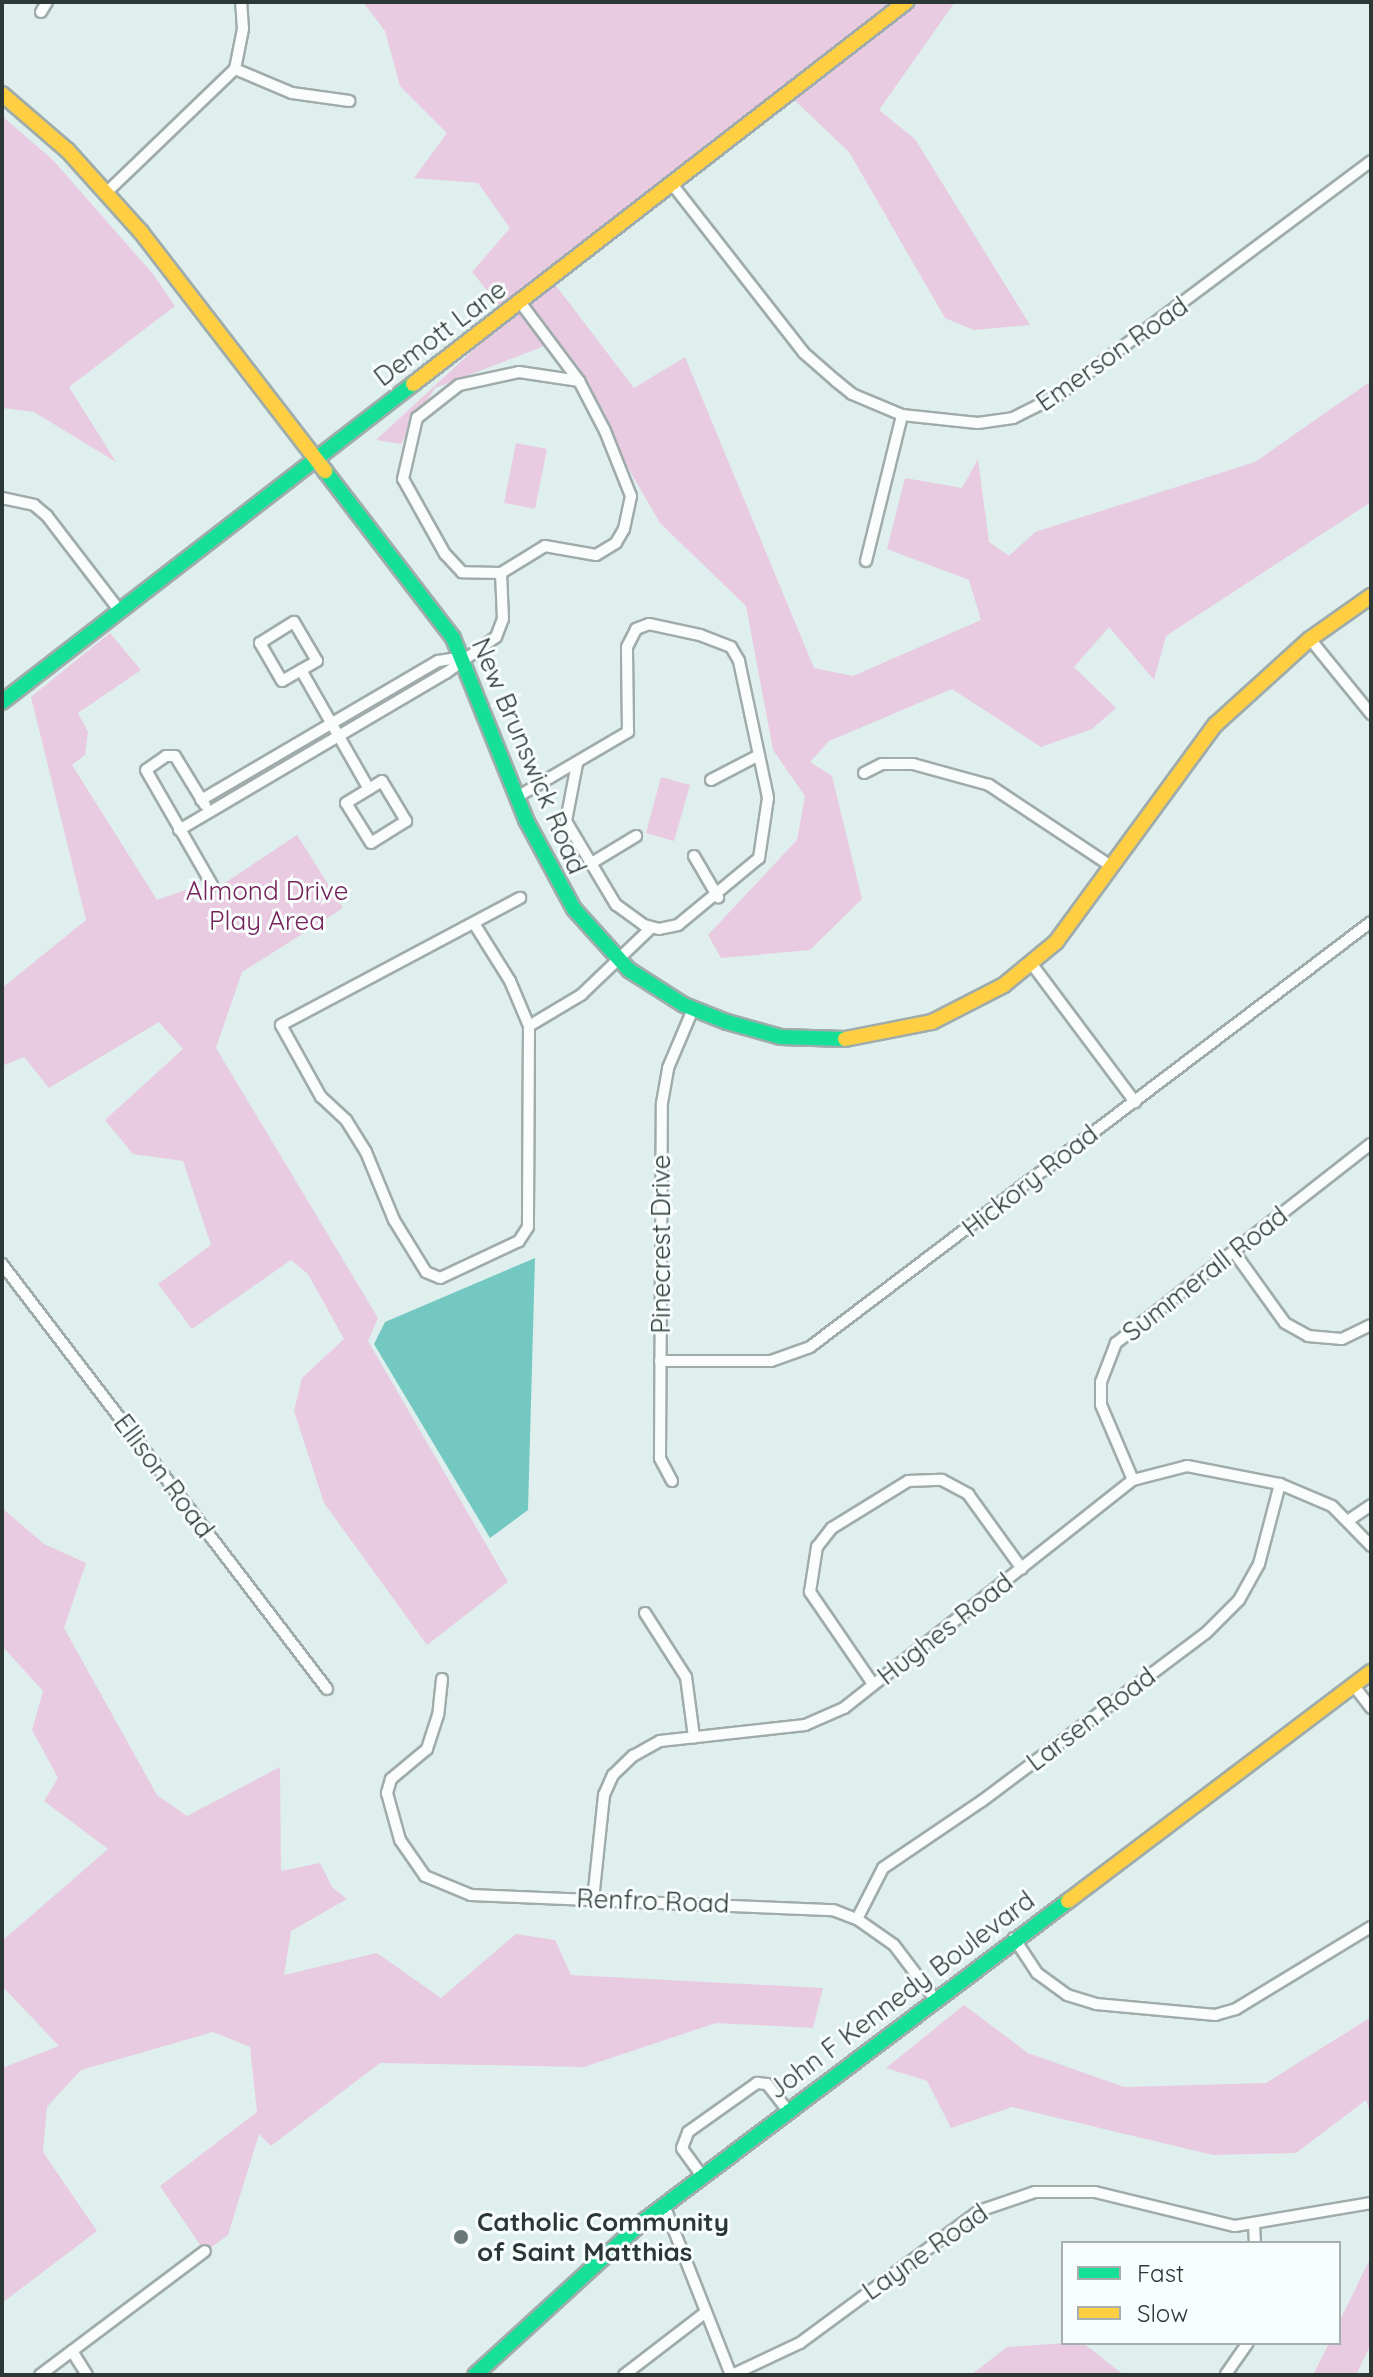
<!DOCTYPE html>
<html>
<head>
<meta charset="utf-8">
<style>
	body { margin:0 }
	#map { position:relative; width:1373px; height:2377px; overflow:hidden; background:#deefee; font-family:Quicksand,sans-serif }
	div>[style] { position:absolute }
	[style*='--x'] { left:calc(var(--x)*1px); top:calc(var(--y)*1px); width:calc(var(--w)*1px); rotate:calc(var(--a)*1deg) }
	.green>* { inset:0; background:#e9cbe1 }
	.water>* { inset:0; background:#74c8c2 }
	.roads { filter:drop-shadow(2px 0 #9facab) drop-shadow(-2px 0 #9facab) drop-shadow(0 2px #9facab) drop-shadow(0 -2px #9facab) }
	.street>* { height:10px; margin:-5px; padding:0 5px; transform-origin:5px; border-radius:5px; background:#fafdfc }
	.fast>* { height:14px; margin:-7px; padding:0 7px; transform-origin:7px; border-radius:7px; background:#16e098 }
	.slow>* { height:14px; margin:-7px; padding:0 7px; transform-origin:7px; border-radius:7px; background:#ffcf43 }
	.dots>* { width:22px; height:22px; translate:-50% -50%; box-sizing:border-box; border:4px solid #f8fefd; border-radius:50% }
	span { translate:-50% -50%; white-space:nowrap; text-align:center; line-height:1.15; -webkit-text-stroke:6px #f8fefd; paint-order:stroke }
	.street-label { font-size:26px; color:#2b3836 }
	.park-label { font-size:26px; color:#75225a }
	.poi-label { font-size:26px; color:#2b3836; font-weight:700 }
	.left { translate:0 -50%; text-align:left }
	.frame { position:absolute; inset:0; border:4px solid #2b3836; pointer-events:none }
	.legend { position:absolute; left:1061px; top:2241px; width:280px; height:104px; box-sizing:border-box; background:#f8fefd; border:2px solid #a6afad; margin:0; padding:10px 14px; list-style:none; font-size:24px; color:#2b3836 }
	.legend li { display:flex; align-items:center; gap:16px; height:40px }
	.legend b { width:40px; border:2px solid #a6afad }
</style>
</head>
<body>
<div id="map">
	<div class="green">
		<i style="clip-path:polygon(363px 2px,955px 2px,879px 110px,915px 139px,1030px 325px,974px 330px,945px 318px,849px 152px,789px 95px,554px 283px,634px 388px,685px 357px,814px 668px,853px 676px,981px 620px,969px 580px,887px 549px,905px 478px,962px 488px,978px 459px,989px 542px,1009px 556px,1035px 532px,1255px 462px,1371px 381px,1371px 502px,1166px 636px,1154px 680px,1109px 627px,1074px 667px,1116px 708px,1092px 729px,1041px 747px,952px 689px,829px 741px,810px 762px,832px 776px,862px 899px,810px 950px,721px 958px,708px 935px,797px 840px,805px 796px,773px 750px,746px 606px,660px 523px,555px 342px,435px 388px,401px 444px,376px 440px,509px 317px,472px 272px,510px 228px,478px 183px,414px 178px,447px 133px,400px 86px,385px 31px)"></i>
		<i style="clip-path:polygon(2px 116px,53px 160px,153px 274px,175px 306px,69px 387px,116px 462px,34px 412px,2px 408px)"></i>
		<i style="clip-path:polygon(516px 443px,547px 449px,535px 509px,504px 503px)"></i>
		<i style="clip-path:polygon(110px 633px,141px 670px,78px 713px,88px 732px,85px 755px,72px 765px,157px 900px,188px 889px,196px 902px,297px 835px,343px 908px,242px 972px,216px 1048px,378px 1318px,368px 1341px,508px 1582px,427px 1645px,324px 1503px,294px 1411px,302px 1378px,344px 1339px,308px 1274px,291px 1260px,192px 1329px,158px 1284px,211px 1245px,183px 1161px,133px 1154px,105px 1120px,183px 1049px,159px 1022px,49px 1088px,24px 1057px,2px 1066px,2px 988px,86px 920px,31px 697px)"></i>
		<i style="clip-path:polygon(661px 777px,690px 785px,674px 841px,646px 833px)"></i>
		<i style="clip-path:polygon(2px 1508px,44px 1544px,86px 1563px,64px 1628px,157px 1795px,187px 1816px,280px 1767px,281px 1871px,320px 1863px,332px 1887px,347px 1899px,291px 1931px,284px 1975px,377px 1953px,441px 1998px,516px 1934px,555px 1940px,571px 1975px,823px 1988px,813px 2028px,716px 2023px,584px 2067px,380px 2063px,271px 2146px,259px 2134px,228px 2235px,205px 2252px,160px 2186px,257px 2112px,250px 2047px,213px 2032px,81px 2070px,47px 2107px,43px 2152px,97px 2231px,2px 2303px,2px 2068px,59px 2046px,2px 1986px,2px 1941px,108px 1849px,44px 1801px,58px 1778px,32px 1730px,43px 1691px,2px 1646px)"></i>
		<i style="clip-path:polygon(964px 2005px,1028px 2053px,1124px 2087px,1266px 2083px,1371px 2017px,1371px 2115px,1366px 2100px,1296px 2153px,1213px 2155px,1012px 2107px,951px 2128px,927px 2081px,886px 2068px)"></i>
		<i style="clip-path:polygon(1371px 2257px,1371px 2344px,1356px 2375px,1313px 2375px,1329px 2343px,1339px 2343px,1339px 2322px)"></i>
		<i style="clip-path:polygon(1066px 2343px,1083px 2343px,1124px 2375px,971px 2375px,1007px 2347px)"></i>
	</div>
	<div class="water">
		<i style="clip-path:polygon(535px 1258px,528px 1510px,490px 1538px,374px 1344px,385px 1322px)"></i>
	</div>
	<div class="roads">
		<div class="street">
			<i style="--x:41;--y:12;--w:12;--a:-59"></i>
			<i style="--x:235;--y:69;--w:62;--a:22.8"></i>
			<i style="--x:292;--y:93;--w:58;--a:8"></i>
			<i style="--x:672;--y:184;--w:214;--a:52"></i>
			<i style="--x:804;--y:353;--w:43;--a:41.2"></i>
			<i style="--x:836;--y:381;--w:21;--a:39"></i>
			<i style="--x:852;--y:394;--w:54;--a:22.8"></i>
			<i style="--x:902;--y:415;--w:76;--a:6"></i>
			<i style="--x:978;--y:423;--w:35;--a:-8"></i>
			<i style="--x:1013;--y:418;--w:49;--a:-26.6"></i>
			<i style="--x:1057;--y:396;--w:392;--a:-36.8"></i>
			<i style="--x:107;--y:192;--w:178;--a:-43.9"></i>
			<i style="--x:235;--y:69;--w:41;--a:-78.7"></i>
			<i style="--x:243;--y:29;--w:27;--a:-94"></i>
			<i style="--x:520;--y:302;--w:99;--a:53.2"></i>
			<i style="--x:579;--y:381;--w:56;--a:62.5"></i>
			<i style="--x:605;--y:431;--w:70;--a:68.2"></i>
			<i style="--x:631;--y:496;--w:34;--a:102"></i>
			<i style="--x:624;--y:529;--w:16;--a:120"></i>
			<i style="--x:616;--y:543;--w:23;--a:149"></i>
			<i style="--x:596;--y:555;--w:52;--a:-170"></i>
			<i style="--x:545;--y:546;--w:52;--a:148.5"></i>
			<i style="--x:501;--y:573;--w:39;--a:-179"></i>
			<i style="--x:462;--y:572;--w:25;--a:-133"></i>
			<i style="--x:445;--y:554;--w:86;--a:-119.2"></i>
			<i style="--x:403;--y:479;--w:63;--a:-77.1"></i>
			<i style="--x:417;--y:418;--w:53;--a:-38.2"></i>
			<i style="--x:459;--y:385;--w:61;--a:-12.2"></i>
			<i style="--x:519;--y:372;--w:61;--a:8.5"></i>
			<i style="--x:2;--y:498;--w:33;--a:12"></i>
			<i style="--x:34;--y:505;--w:17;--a:40"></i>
			<i style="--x:47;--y:516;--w:118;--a:52.5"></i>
			<i style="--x:866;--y:561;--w:150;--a:-76.1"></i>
			<i style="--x:294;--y:622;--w:45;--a:59.5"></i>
			<i style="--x:317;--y:661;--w:40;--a:150.3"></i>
			<i style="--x:282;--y:681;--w:44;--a:-120.1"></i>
			<i style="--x:260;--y:643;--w:40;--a:-32"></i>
			<i style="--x:1310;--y:639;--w:97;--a:50.9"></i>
			<i style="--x:301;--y:670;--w:137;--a:60.3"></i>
			<i style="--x:864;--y:773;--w:20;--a:-27"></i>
			<i style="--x:882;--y:764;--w:31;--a:0"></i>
			<i style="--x:913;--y:764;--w:79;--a:15.4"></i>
			<i style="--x:989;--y:785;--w:146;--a:33.6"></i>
			<i style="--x:711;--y:780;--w:54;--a:-27.5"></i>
			<i style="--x:382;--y:781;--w:47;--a:59"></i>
			<i style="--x:406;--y:821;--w:41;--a:147.8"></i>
			<i style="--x:371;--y:843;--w:47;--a:-122"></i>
			<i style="--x:346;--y:803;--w:42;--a:-31.4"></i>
			<i style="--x:517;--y:797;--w:129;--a:-30.4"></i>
			<i style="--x:628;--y:732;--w:85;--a:-90.7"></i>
			<i style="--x:627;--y:647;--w:20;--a:-63"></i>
			<i style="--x:636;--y:629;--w:14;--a:-21"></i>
			<i style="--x:649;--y:624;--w:52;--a:12.2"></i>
			<i style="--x:700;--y:635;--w:33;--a:21"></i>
			<i style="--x:731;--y:647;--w:16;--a:60"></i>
			<i style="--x:739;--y:661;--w:140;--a:78"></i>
			<i style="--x:768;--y:798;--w:61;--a:98.5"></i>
			<i style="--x:759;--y:858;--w:105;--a:140.4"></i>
			<i style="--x:678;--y:925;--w:19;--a:168"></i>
			<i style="--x:659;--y:929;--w:16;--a:-165"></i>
			<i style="--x:644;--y:925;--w:34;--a:-144"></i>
			<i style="--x:616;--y:905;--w:98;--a:-120.8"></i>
			<i style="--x:566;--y:821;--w:58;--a:-79.1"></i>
			<i style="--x:201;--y:800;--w:275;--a:-30.4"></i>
			<i style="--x:438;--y:661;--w:25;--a:-9"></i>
			<i style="--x:205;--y:805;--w:57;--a:-121.5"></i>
			<i style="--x:175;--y:756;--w:9;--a:180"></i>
			<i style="--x:166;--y:756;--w:24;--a:145"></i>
			<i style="--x:146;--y:770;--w:133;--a:60.1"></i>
			<i style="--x:179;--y:830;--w:310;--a:-30.5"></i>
			<i style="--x:446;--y:673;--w:62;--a:-35.8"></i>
			<i style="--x:496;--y:637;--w:19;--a:-69"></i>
			<i style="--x:503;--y:619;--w:46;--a:-92.5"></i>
			<i style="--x:694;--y:856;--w:48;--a:59.7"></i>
			<i style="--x:590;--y:864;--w:54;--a:-31.3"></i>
			<i style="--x:475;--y:925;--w:66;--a:58"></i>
			<i style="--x:510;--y:981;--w:49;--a:67.1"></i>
			<i style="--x:529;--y:1026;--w:201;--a:90.3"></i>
			<i style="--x:528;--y:1227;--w:17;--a:123"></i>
			<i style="--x:519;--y:1241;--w:87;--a:154.9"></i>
			<i style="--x:440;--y:1278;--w:15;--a:-157"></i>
			<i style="--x:426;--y:1272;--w:61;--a:-121.6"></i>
			<i style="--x:394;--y:1220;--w:74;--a:-112.4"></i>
			<i style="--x:366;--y:1152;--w:38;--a:-122"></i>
			<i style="--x:346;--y:1120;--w:34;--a:-137"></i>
			<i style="--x:321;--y:1097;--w:82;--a:-119.1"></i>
			<i style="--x:281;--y:1025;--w:271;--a:-28"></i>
			<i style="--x:1031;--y:963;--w:174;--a:53.2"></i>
			<i style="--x:529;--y:1026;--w:61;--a:-30.8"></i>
			<i style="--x:581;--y:995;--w:97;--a:-43.7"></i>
			<i style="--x:1234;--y:1252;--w:87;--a:54.3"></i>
			<i style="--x:1285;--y:1323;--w:26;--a:29"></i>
			<i style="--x:1308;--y:1336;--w:34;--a:5"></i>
			<i style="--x:1342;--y:1339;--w:32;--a:-26"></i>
			<i style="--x:2;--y:1264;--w:535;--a:52.59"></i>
			<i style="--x:660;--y:1361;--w:111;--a:0"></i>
			<i style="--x:771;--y:1361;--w:41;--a:-19.7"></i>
			<i style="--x:810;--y:1347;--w:704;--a:-37.15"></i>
			<i style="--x:1133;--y:1480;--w:82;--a:-113.1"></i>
			<i style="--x:1101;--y:1405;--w:23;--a:-90"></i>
			<i style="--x:1101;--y:1382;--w:42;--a:-69"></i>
			<i style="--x:1116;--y:1343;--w:323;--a:-38"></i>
			<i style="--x:672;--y:1481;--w:26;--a:-118"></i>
			<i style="--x:660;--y:1458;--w:355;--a:-89.7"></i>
			<i style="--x:662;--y:1103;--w:36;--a:-80"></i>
			<i style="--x:668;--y:1068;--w:64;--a:-67"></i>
			<i style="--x:1349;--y:1520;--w:27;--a:-34"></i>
			<i style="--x:645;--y:1613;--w:76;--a:57.4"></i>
			<i style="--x:686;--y:1677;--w:61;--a:82.4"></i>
			<i style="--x:442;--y:1679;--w:36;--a:96"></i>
			<i style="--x:438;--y:1715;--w:36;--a:108"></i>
			<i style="--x:427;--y:1749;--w:47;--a:140.2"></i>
			<i style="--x:391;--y:1779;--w:15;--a:106"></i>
			<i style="--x:387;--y:1793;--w:49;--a:74.5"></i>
			<i style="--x:400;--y:1840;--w:44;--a:55.2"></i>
			<i style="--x:425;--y:1876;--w:50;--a:22.4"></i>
			<i style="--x:471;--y:1895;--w:362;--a:2.4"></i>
			<i style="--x:833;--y:1910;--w:26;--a:21"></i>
			<i style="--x:857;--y:1919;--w:45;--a:35.1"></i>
			<i style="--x:894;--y:1945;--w:68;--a:52.8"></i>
			<i style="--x:873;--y:1684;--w:112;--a:-124.4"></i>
			<i style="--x:810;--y:1592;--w:46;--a:-81.2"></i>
			<i style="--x:817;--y:1547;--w:24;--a:-52"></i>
			<i style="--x:832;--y:1528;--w:89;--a:-31.7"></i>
			<i style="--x:908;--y:1481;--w:34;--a:-2"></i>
			<i style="--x:942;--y:1480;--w:30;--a:28"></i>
			<i style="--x:968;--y:1494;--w:92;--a:54.2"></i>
			<i style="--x:1354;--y:1686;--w:28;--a:52"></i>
			<i style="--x:593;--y:1900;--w:106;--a:-84"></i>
			<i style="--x:604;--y:1795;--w:22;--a:-66"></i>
			<i style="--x:613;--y:1775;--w:28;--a:-44"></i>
			<i style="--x:633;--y:1756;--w:31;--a:-29"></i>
			<i style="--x:660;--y:1741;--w:146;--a:-6.3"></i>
			<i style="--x:805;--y:1725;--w:43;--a:-23.6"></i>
			<i style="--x:844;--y:1708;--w:368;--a:-38.3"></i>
			<i style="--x:1133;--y:1480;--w:56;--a:-14.5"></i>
			<i style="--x:1187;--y:1466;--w:95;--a:11"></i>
			<i style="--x:1280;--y:1484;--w:56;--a:22.9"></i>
			<i style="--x:1332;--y:1506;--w:56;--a:45.7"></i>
			<i style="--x:857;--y:1919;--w:57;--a:-63"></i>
			<i style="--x:883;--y:1868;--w:120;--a:-34.1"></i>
			<i style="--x:982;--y:1801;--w:280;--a:-36.9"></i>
			<i style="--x:1206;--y:1633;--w:47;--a:-45"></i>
			<i style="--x:1239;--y:1600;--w:41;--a:-60.9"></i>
			<i style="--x:1259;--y:1564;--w:83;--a:-75.3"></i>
			<i style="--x:1014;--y:1938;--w:42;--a:56.7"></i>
			<i style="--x:1037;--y:1973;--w:37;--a:36"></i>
			<i style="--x:1067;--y:1995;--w:30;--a:17"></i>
			<i style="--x:1096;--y:2004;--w:120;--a:5.3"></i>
			<i style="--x:1215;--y:2015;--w:22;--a:-16"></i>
			<i style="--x:1236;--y:2009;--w:158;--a:-31.3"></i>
			<i style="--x:702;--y:2176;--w:34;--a:-126"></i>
			<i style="--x:682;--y:2148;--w:17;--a:-69"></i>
			<i style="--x:688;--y:2132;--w:85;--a:-35.4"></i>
			<i style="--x:757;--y:2083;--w:10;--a:6"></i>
			<i style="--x:767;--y:2084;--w:34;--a:52"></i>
			<i style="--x:664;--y:2205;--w:183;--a:68.5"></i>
			<i style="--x:1254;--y:2225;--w:18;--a:87"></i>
			<i style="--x:72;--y:2351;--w:28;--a:58"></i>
			<i style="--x:1226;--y:2374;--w:38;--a:-55"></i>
			<i style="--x:40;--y:2375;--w:206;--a:-36.9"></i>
			<i style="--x:624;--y:2375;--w:103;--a:-37.5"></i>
			<i style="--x:732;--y:2375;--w:75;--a:-25.2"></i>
			<i style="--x:800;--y:2343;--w:222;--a:-36.4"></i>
			<i style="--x:979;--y:2211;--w:59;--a:-18.7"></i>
			<i style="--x:1035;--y:2192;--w:60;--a:0"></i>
			<i style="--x:1095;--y:2192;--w:144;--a:13.7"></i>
			<i style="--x:1235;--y:2226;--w:138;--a:-9.6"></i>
		</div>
		<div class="fast">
			<i style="--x:325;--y:471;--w:210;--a:52.5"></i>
			<i style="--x:453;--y:638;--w:196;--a:68.1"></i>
			<i style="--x:526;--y:820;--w:101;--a:61.7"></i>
			<i style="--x:574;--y:909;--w:82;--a:48"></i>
			<i style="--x:629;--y:970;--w:65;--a:32.5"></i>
			<i style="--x:684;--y:1005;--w:46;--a:21.6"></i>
			<i style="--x:727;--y:1022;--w:56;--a:15.5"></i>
			<i style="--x:781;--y:1037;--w:64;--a:1.8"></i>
			<i style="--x:2;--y:702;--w:520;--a:-37.73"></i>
			<i style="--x:475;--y:2375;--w:230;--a:-42.4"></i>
			<i style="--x:645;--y:2220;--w:530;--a:-37.02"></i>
		</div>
		<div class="slow">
			<i style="--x:2;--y:94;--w:87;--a:40.8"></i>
			<i style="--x:68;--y:151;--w:109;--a:48"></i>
			<i style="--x:141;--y:232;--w:302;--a:52.4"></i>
			<i style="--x:413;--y:384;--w:624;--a:-37.77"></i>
			<i style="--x:845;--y:1039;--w:89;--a:-11.1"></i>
			<i style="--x:932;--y:1022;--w:81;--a:-27.2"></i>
			<i style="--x:1004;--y:985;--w:67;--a:-39.6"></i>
			<i style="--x:1056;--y:942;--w:269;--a:-53.8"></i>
			<i style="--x:1215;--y:725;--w:128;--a:-42.2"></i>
			<i style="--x:1310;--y:639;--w:75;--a:-35.2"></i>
			<i style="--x:1068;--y:1901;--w:380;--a:-37.1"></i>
		</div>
	</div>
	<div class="dots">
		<i style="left:461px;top:2237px;background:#6a7876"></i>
	</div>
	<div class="street-label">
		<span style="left:440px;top:333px;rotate:-37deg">Demott Lane</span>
		<span style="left:1112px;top:354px;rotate:-35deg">Emerson Road</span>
		<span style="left:529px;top:756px;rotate:67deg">New Brunswick Road</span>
		<span style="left:1030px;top:1181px;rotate:-38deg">Hickory Road</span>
		<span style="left:661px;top:1244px;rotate:-90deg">Pinecrest Drive</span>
		<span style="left:1205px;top:1274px;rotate:-38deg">Summerall Road</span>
		<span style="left:164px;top:1476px;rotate:53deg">Ellison Road</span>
		<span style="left:945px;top:1629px;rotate:-38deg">Hughes Road</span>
		<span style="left:1091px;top:1719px;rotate:-37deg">Larsen Road</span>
		<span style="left:653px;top:1901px;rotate:2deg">Renfro Road</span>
		<span style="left:901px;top:1995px;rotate:-37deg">John F Kennedy Boulevard</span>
		<span style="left:925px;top:2252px;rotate:-35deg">Layne Road</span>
	</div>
	<div class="park-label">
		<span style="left:267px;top:906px">Almond Drive<br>Play Area</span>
	</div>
	<div class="poi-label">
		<span class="left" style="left:477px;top:2237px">Catholic Community<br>of Saint Matthias</span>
	</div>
	<div class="frame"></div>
	<ul class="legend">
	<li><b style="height:10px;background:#16e098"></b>Fast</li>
	<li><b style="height:10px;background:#ffcf43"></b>Slow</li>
	</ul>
</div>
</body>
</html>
